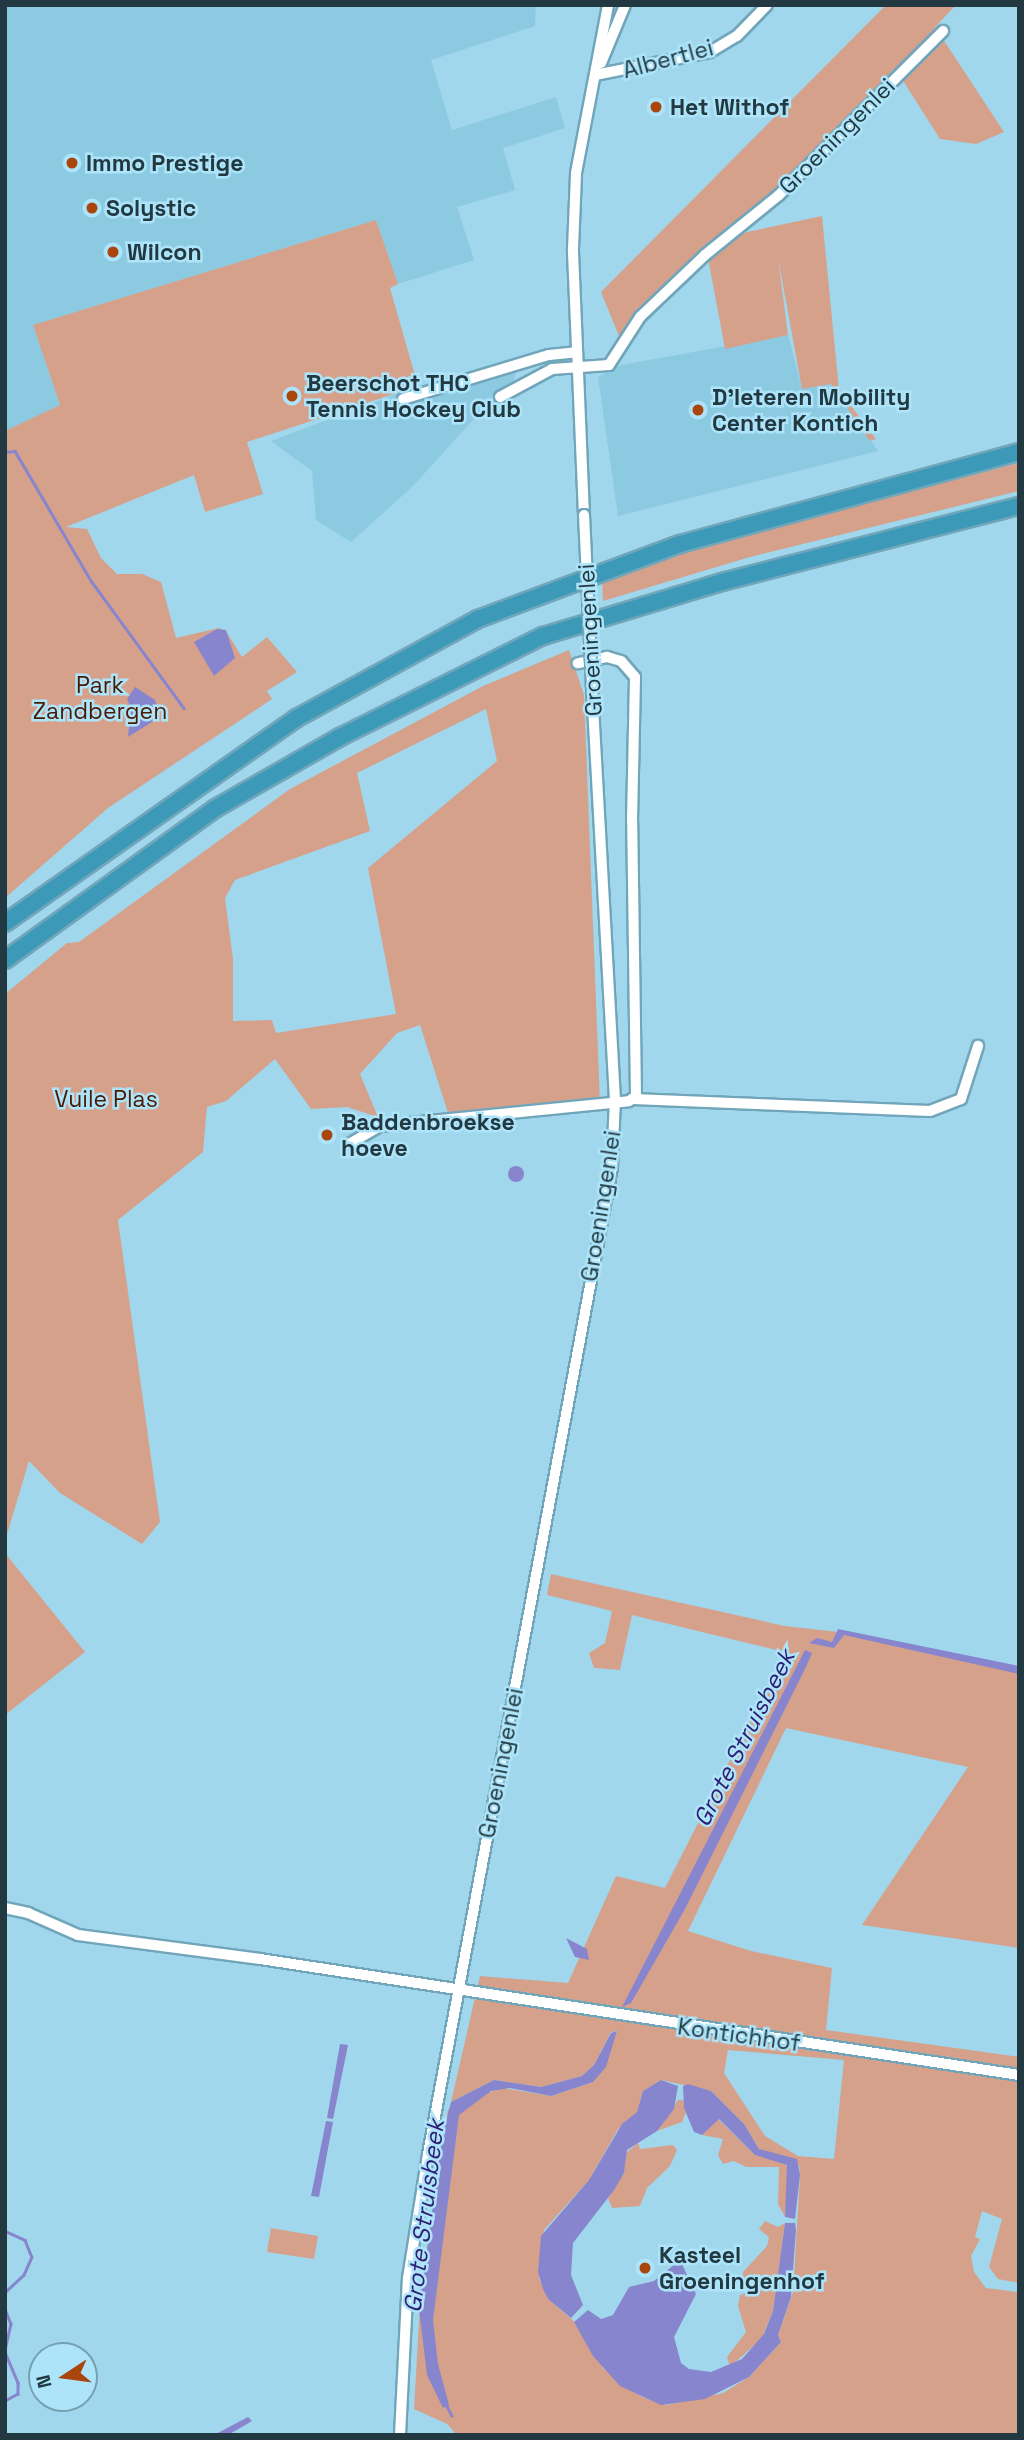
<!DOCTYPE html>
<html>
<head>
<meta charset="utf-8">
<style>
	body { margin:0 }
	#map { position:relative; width:1024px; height:2440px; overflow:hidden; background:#a0d7ec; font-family:"Space Grotesk",sans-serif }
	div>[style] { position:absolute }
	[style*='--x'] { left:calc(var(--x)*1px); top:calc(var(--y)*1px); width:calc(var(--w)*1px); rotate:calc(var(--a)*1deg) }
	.built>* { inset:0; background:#8ccae1 }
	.green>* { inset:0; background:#d6a18b }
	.water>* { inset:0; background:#8785cd }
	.round { border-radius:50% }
	.stream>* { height:2.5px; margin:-1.25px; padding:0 1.25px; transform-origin:1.25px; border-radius:1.25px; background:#8785cd }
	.roads { filter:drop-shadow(2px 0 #71a6ba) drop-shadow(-2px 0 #71a6ba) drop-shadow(0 2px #71a6ba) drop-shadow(0 -2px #71a6ba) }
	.minor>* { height:10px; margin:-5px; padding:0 5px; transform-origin:5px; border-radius:5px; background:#fff }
	.highway>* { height:16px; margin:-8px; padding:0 8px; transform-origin:8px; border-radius:8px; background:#3d99b8 }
	.bridges { filter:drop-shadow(2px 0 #71a6ba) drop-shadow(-2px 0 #71a6ba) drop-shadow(0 2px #71a6ba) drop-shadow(0 -2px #71a6ba) }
	.minor-bridge>* { height:10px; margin:-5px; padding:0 5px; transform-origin:5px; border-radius:5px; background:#fff }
	.dots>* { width:19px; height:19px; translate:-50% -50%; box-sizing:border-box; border:4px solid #ade4f9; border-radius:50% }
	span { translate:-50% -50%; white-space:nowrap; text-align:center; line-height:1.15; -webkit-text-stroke:5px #ade4f9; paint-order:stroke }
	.street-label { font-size:23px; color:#223941 }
	.poi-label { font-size:23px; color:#223941; font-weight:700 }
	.left { translate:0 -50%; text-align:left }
	.park-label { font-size:23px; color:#4a1901 }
	.water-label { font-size:24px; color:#2e1d72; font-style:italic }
	.frame { position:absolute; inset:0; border:7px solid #223941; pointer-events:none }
	.north { position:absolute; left:28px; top:2342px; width:70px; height:70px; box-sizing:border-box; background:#ade4f9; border:2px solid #75a0af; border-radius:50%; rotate:257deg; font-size:19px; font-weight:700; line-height:28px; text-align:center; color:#223941 }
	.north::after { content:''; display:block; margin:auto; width:24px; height:32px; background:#a9450d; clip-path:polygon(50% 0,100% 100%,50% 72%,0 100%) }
</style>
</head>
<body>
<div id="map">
	<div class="built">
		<i style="clip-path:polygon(5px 5px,536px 5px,535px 26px,431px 60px,452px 130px,556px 97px,565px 128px,503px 148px,515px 190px,457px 207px,474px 260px,398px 284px,376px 220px,34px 325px,60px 406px,5px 431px)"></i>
		<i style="clip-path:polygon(788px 335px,802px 388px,831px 384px,878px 451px,618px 516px,598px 377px,621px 365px)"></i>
		<i style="clip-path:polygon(517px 368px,512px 387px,488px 403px,413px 486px,351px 542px,316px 520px,312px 471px,271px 441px,399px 393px,402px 403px,413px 406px,419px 398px)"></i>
	</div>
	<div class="green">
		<i style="clip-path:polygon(886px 5px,956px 5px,935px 27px,1004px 132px,976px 144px,940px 139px,895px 68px,773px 191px,703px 248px,637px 311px,619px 336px,601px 292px)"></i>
		<i style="clip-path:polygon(822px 216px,839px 390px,876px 439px,870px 441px,831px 384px,802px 389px,778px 258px,788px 335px,725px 349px,708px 258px,738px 234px)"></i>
		<i style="clip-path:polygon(376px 220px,398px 284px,390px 288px,418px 386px,247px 442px,263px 494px,205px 512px,194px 475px,66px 527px,87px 529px,101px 558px,117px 574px,142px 574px,161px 582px,176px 638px,219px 628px,226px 631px,242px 657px,267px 637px,297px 672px,267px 691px,272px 699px,108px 808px,5px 898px,5px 431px,60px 405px,33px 325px)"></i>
		<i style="clip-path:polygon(1019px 463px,1019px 491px,750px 557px,603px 601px,602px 579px,627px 570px,730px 538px)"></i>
		<i style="clip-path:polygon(evenodd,569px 650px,584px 695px,600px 1103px,450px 1119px,420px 1025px,397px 1033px,360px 1074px,378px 1117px,347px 1107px,311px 1109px,275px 1059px,226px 1101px,207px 1107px,203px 1152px,118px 1220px,160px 1522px,142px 1544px,60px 1493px,29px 1461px,5px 1541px,5px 994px,67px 943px,79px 942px,290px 789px,483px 686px,569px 650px,486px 709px,497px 761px,368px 868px,396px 1014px,276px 1033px,272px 1020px,233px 1021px,233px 959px,225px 898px,235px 880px,370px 831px,357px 773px,486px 709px)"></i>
		<i style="clip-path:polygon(5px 1553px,85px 1652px,5px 1715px)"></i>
		<i style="clip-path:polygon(evenodd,551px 1574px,785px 1626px,838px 1632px,1019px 1671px,1019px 1948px,862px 1925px,968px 1767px,786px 1728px,688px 1931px,751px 1951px,832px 1968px,826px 2030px,1019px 2057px,1019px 2283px,998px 2279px,989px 2267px,1002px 2219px,982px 2211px,975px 2237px,980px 2239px,971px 2256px,974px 2272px,986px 2288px,1019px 2292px,1019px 2435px,457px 2435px,447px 2424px,414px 2409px,420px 2304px,448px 2109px,462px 2111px,483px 2094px,503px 2088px,551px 2096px,593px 2082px,617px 2031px,611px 2032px,594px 2065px,582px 2076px,541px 2087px,494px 2080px,451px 2102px,480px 1976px,568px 1983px,616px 1876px,665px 1888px,785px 1652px,632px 1615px,620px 1670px,594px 1668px,589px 1653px,605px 1643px,612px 1611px,547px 1595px,551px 1574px,728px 2050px,844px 2060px,834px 2159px,798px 2156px,765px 2136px,724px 2073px,728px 2050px,551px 1574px,661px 2080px,711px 2091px,744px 2124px,759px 2149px,799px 2165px,800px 2175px,793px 2292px,778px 2335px,781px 2342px,749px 2377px,723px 2393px,666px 2405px,642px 2397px,604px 2369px,574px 2321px,548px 2299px,539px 2278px,544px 2230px,589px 2180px,618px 2129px,637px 2112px,643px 2091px,661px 2080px)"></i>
		<i style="clip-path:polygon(678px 2100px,683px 2100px,686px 2112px,682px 2122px,657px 2131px)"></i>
		<i style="clip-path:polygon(718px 2119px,755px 2155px,783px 2162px,789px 2168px,785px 2217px,778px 2204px,779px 2167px,746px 2167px,734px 2161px,723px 2164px,718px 2155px,723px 2139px,702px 2135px)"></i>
		<i style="clip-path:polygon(638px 2143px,640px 2149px,673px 2145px,677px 2150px,670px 2166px,647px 2188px,640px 2206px,612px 2208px,608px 2198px,624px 2173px,626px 2153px)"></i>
		<i style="clip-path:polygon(765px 2221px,778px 2227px,785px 2223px,773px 2311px,762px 2338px,730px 2367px,727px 2357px,746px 2332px,738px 2306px,740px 2295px,763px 2288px,757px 2281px,743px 2280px,743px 2272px,767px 2246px,769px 2237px,759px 2229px)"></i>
		<i style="clip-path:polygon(271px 2228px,318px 2236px,314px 2259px,267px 2252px)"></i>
	</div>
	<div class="water">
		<i style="clip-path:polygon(217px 629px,226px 630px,235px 658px,214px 676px,194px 642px)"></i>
		<i style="clip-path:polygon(135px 687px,155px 700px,159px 712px,155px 720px,128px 737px,131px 708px,127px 699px)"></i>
		<i class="round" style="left:508px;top:1166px;width:16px;height:16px"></i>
		<i style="clip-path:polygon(838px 1629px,1019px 1666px,1019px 1674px,844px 1635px,834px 1648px,809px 1643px,817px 1638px,832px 1642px)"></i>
		<i style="clip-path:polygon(805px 1650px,812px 1653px,805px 1669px,685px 1909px,631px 2003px,622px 2007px)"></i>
		<i style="clip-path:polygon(566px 1938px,587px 1949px,589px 1960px,575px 1957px)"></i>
		<i style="clip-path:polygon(617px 2031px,606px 2067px,593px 2082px,551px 2096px,510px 2088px,491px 2091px,459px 2115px,433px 2320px,438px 2364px,449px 2405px,443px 2408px,427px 2375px,419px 2309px,442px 2137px,451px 2102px,494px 2080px,541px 2087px,582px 2076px,594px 2065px,611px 2033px)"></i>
		<i style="clip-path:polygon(340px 2044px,348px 2045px,333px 2119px,327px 2118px)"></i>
		<i style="clip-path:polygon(661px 2080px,678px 2086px,674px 2109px,657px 2131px,627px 2150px,624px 2173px,614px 2190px,573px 2243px,571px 2275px,583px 2305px,571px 2318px,548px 2299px,543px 2289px,538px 2272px,541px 2236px,589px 2180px,622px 2124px,637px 2112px,643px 2091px)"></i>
		<i style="clip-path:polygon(688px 2084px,711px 2091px,744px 2124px,759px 2149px,797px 2159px,800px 2175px,795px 2219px,785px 2217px,787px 2165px,755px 2155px,719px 2119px,702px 2135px,694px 2132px,684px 2108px,683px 2086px)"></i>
		<i style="clip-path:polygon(326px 2121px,333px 2122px,319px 2197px,311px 2196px)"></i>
		<i style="clip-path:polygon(785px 2223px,795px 2223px,796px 2230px,791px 2297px,778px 2335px,781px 2342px,749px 2377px,705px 2399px,661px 2405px,620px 2386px,593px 2356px,574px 2322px,588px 2310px,601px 2319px,613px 2315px,629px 2287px,654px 2281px,680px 2260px,696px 2294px,674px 2337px,681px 2363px,689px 2369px,711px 2372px,742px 2359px,764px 2334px,773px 2311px)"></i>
		<i style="clip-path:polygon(248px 2417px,252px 2421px,228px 2435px,214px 2435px)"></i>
	</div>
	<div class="stream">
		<i style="--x:5;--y:452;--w:10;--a:-6"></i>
		<i style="--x:15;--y:451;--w:152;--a:59.6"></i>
		<i style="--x:92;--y:582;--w:156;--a:53.9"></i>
		<i style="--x:5;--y:2231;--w:22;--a:24"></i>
		<i style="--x:25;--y:2240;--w:18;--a:68"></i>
		<i style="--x:32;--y:2257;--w:20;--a:114"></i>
		<i style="--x:24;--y:2275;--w:26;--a:137"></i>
		<i style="--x:5;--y:2309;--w:16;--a:68"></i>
		<i style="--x:11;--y:2324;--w:26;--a:103"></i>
		<i style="--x:5;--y:2352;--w:34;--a:67"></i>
		<i style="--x:18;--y:2383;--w:11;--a:90"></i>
		<i style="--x:18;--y:2394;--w:15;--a:152"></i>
		<i style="--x:446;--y:2404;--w:13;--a:63"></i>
	</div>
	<div class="roads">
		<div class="minor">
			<i style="--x:601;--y:63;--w:63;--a:-67.5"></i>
			<i style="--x:595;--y:75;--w:117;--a:-11.3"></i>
			<i style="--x:710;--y:52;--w:31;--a:-31"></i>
			<i style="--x:737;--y:36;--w:43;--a:-45.9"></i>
			<i style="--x:500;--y:397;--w:59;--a:-28.3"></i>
			<i style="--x:552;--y:369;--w:57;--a:-4"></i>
			<i style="--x:609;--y:365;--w:57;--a:-57.1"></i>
			<i style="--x:640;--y:317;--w:90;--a:-43.6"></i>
			<i style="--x:705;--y:255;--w:95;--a:-39"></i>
			<i style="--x:779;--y:195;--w:232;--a:-45"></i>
			<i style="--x:403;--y:399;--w:152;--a:-16.8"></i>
			<i style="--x:549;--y:355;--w:27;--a:-6"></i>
			<i style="--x:584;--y:515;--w:266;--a:-92.4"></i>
			<i style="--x:573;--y:249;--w:76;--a:-87.7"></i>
			<i style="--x:576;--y:173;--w:171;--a:-79.2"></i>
			<i style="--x:633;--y:1099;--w:297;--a:2.3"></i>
			<i style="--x:930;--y:1111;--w:33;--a:-21"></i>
			<i style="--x:961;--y:1099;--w:56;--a:-72.2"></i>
			<i style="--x:349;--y:1144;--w:36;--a:-30"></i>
			<i style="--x:380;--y:1126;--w:250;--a:-5.7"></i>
			<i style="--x:629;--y:1101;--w:9;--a:-36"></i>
			<i style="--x:636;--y:1096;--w:275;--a:-90.8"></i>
			<i style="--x:632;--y:821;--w:144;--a:-88.8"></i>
			<i style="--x:635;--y:677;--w:21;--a:-131"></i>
			<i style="--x:621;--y:661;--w:15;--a:-164"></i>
			<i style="--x:607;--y:657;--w:30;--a:168"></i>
			<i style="--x:5;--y:1908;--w:24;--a:12"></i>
			<i style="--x:28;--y:1913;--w:55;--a:23.7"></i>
			<i style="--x:78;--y:1935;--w:184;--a:7.5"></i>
			<i style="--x:260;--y:1959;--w:768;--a:8.69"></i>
			<i style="--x:400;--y:2435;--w:157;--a:-87.1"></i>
			<i style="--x:408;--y:2278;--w:126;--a:-80.8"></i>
			<i style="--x:428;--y:2154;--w:1003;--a:-79.43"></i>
			<i style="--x:612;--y:1168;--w:68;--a:-87.5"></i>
			<i style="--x:615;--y:1100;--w:418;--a:-93.2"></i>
		</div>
		<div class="highway">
			<i style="--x:5;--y:923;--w:357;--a:-35.1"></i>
			<i style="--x:297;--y:718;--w:206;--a:-28.7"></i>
			<i style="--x:478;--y:619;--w:215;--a:-20.4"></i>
			<i style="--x:680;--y:544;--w:351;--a:-15.2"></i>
			<i style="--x:5;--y:960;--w:260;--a:-35.8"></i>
			<i style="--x:216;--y:808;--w:143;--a:-29.8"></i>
			<i style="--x:340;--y:737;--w:227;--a:-26.5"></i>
			<i style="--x:543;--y:636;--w:187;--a:-16.8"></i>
			<i style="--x:722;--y:582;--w:307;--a:-14.4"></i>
		</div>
	</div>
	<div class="bridges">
		<div class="minor-bridge">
			<i style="--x:584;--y:515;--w:168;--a:87.3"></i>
		</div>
	</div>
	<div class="dots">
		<i style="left:656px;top:107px;background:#a9450d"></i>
		<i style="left:72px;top:163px;background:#a9450d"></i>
		<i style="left:92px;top:208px;background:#a9450d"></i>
		<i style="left:113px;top:252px;background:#a9450d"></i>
		<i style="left:292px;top:396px;background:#a9450d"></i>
		<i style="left:698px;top:410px;background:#a9450d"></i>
		<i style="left:327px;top:1135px;background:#a9450d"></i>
		<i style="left:645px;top:2268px;background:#a9450d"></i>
	</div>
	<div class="street-label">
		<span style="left:668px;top:59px;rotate:-15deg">Albertlei</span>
		<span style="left:837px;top:136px;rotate:-45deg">Groeningenlei</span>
		<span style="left:590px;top:640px;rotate:-93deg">Groeningenlei</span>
		<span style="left:601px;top:1206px;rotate:-81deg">Groeningenlei</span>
		<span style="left:501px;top:1763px;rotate:-79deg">Groeningenlei</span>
		<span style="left:739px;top:2035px;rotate:8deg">Kontichhof</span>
	</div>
	<div class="poi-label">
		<span class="left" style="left:670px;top:107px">Het Withof</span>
		<span class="left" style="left:86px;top:163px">Immo Prestige</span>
		<span class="left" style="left:106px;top:208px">Solystic</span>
		<span class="left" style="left:127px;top:252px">Wilcon</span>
		<span class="left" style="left:306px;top:396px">Beerschot THC<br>Tennis Hockey Club</span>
		<span class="left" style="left:712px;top:410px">D’Ieteren Mobility<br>Center Kontich</span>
		<span class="left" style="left:341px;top:1135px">Baddenbroekse<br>hoeve</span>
		<span class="left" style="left:659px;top:2268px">Kasteel<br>Groeningenhof</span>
	</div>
	<div class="park-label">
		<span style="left:100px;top:698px">Park<br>Zandbergen</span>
		<span style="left:106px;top:1099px">Vuile Plas</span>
	</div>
	<div class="water-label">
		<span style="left:744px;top:1738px;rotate:-63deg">Grote Struisbeek</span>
		<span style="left:424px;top:2216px;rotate:-83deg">Grote Struisbeek</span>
	</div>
	<div class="frame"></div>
	<div class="north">N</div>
</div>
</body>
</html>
